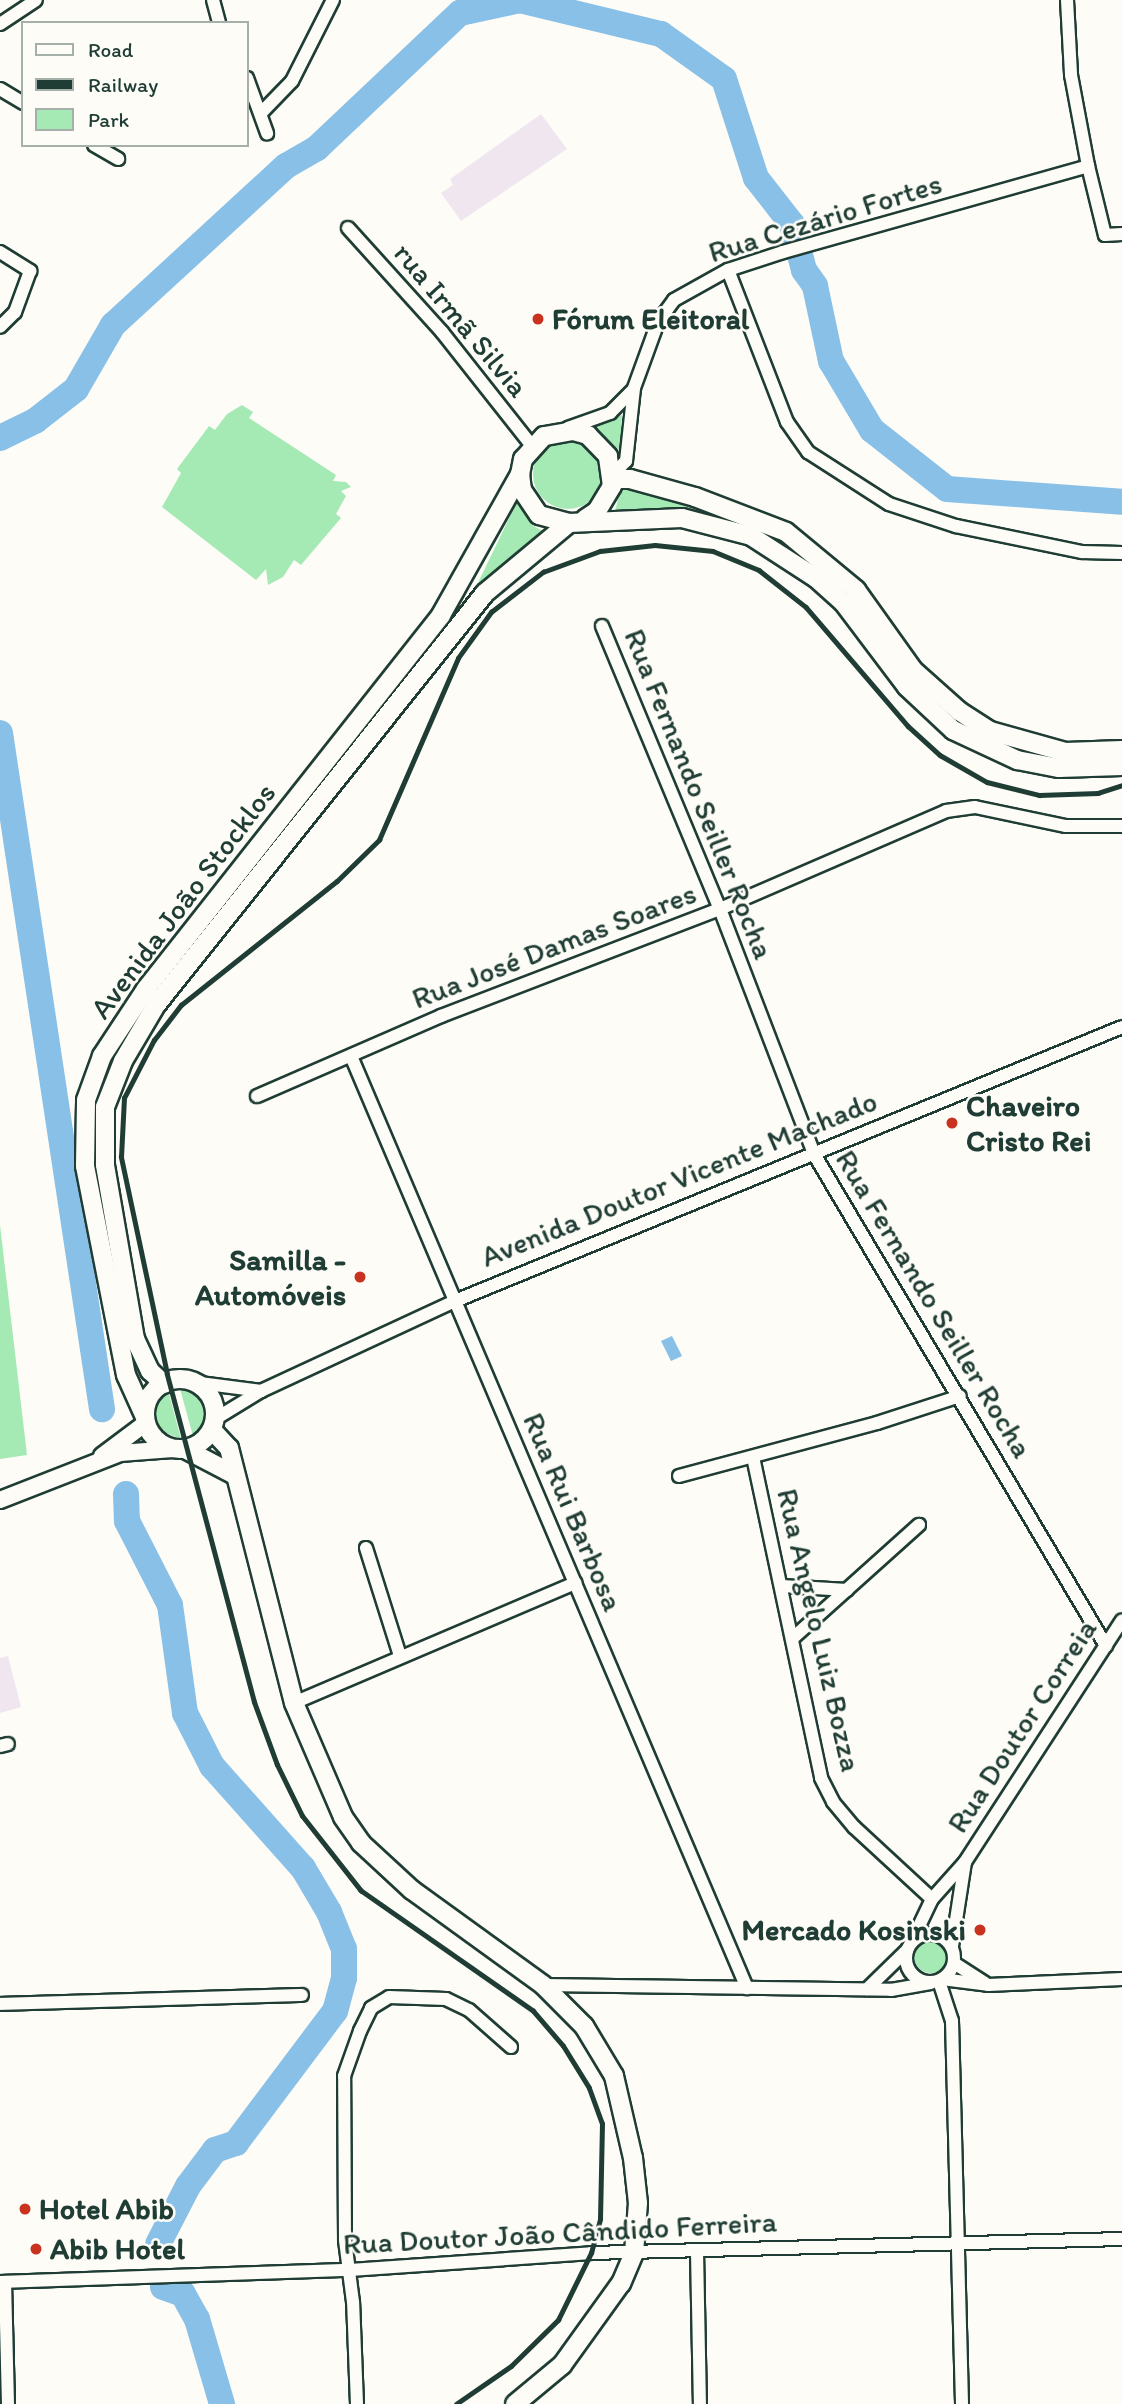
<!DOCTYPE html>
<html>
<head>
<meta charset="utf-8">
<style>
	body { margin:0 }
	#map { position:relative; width:1122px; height:2404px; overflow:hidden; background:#fdfcf7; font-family:Itim,sans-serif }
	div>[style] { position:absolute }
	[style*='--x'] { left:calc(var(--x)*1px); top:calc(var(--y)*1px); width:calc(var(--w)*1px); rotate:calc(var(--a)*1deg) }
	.built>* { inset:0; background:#f0e6f0 }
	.green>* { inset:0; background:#a5eab5 }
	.round { border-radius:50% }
	.water>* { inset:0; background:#89c0e7 }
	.river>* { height:26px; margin:-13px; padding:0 13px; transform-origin:13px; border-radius:13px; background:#89c0e7 }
	.roads { filter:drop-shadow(2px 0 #1f3d34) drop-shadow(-2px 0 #1f3d34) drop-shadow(0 2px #1f3d34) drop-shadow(0 -2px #1f3d34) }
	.minor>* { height:12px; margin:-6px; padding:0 6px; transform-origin:6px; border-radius:6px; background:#fdfcf7 }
	.minor>.ring { margin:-6px; padding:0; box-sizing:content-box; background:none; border:12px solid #fdfcf7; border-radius:50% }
	.tertiary>* { height:16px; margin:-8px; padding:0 8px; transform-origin:8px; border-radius:8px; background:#fdfcf7 }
	.secondary>* { height:18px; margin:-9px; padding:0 9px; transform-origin:9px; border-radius:9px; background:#fdfcf7 }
	.secondary>.ring { margin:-9px; padding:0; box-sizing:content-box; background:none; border:18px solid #fdfcf7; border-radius:50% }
	.rail>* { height:4.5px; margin:-2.25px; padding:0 2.25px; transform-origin:2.25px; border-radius:2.25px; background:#1f3d34 }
	.dots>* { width:19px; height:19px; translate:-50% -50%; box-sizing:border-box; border:4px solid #fdfcf7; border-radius:50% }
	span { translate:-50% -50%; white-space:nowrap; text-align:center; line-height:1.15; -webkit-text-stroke:5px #fdfcf7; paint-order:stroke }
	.street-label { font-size:30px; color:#1f3d34 }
	.poi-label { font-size:30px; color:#1f3d34; font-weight:700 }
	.left { translate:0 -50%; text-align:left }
	.right { translate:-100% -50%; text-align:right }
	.legend { position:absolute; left:21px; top:21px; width:228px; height:126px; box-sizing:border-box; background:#fdfcf7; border:2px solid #a4b0a9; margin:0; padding:9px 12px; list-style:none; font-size:21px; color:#1f3d34 }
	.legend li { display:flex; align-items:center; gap:14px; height:35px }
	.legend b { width:35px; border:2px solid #a4b0a9 }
</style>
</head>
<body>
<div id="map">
	<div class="built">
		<i style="clip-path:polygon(541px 114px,567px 149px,461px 221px,441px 193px,453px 185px,450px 179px)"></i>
		<i style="clip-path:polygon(8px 1656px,21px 1707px,0 1713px,0 1658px)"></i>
	</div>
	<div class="green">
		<i style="clip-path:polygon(242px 405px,253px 412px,249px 418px,336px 475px,333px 481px,346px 482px,351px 487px,341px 491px,346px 496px,336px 514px,341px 518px,301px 565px,294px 560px,283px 577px,268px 585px,266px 569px,256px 580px,162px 507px,181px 473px,177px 469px,209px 426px,215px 430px,227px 414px)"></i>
		<i style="clip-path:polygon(622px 415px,621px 435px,619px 450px,594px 427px)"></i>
		<i class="round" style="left:533px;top:439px;width:70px;height:70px"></i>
		<i style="clip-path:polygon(622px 483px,702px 512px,615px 512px)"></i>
		<i style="clip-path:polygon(519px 498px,532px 525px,553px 537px,474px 591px)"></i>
		<i style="clip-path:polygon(0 1225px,27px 1455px,0 1459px)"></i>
		<i style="clip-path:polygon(179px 1385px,197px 1390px,206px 1401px,206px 1424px,193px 1436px)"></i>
		<i style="clip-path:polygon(168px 1390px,181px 1439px,161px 1431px,154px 1417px,157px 1399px)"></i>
		<i class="round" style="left:914px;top:1939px;width:34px;height:34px"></i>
	</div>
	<div class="water">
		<i style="clip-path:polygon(672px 1336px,682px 1356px,671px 1361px,661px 1341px)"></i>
	</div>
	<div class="river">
		<i style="--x:0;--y:438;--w:39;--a:-26"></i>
		<i style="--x:35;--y:421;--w:52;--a:-38"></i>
		<i style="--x:76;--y:389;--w:74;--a:-60"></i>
		<i style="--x:113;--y:325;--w:235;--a:-42.6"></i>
		<i style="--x:286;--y:166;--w:36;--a:-30"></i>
		<i style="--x:317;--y:148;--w:197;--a:-43.4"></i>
		<i style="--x:460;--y:13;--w:61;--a:-12.2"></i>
		<i style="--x:520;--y:0;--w:145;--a:13.6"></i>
		<i style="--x:661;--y:34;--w:77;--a:35.5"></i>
		<i style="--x:724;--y:79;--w:104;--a:72.1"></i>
		<i style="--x:756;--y:178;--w:58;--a:52"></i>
		<i style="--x:792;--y:224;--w:48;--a:75.4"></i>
		<i style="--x:804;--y:270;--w:19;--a:55"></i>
		<i style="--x:815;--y:286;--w:77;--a:78"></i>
		<i style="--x:831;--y:361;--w:80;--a:59.3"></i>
		<i style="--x:872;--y:430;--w:95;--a:38.2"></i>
		<i style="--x:947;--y:489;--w:175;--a:4.2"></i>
		<i style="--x:0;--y:733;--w:684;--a:81.42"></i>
		<i style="--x:126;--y:1494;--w:27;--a:88"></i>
		<i style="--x:127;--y:1521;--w:94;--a:62.9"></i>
		<i style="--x:170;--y:1605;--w:109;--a:82.1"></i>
		<i style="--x:185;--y:1713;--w:59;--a:63"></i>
		<i style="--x:212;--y:1766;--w:137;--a:48.3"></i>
		<i style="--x:303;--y:1868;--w:51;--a:59.4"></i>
		<i style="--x:329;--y:1912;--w:40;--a:68"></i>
		<i style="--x:344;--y:1949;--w:29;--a:90"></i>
		<i style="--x:344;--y:1978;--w:34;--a:105"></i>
		<i style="--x:335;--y:2011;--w:165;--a:126.9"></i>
		<i style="--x:236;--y:2143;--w:22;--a:162"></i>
		<i style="--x:215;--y:2150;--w:45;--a:126.9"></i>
		<i style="--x:188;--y:2186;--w:65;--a:117.3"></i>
		<i style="--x:163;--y:2287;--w:21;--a:19"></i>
		<i style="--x:183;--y:2294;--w:29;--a:61"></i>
		<i style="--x:197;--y:2319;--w:89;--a:73.6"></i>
	</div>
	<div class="roads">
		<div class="minor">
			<i style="--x:213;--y:0;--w:24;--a:75"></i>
			<i style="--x:1067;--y:0;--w:75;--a:86.9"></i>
			<i style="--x:1071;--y:75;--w:93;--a:79.4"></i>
			<i style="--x:1088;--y:166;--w:71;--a:76.2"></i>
			<i style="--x:1105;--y:235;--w:17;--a:-3"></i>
			<i style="--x:0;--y:24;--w:43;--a:-33.7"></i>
			<i style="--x:247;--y:78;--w:59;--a:70"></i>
			<i style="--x:0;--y:89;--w:27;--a:31"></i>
			<i style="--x:262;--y:112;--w:43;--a:-45.9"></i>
			<i style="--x:292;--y:81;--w:91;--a:-63.2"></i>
			<i style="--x:94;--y:145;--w:28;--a:30"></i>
			<i style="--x:348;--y:228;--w:140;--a:47.9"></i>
			<i style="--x:442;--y:332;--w:145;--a:51.7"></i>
			<i style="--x:0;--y:252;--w:36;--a:32"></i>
			<i style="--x:30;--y:271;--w:44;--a:110.1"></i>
			<i style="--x:15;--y:312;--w:21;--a:135"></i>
			<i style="--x:728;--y:270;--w:163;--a:68.8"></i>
			<i style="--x:787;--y:422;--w:37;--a:55"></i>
			<i style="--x:808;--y:452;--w:96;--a:32.7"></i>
			<i style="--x:889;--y:504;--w:71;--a:18.2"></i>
			<i style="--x:956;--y:526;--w:129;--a:11.7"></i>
			<i style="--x:1082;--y:552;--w:40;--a:1.4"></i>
			<i style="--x:568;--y:428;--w:45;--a:-19.7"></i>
			<i style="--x:610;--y:413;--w:31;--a:-45"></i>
			<i style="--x:612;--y:475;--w:20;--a:-45"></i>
			<i style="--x:626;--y:461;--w:73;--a:-83.7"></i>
			<i style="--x:634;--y:388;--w:70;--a:-70"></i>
			<i style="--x:658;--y:322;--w:27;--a:-54"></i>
			<i style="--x:674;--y:300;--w:62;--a:-29.1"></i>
			<i style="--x:728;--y:270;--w:58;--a:-18.1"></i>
			<i style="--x:783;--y:252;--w:317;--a:-15.7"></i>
			<i style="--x:602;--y:626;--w:307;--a:67.4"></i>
			<i style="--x:720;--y:909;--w:262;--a:69"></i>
			<i style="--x:814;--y:1154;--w:572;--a:59.31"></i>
			<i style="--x:351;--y:1056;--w:1013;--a:66.98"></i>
			<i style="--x:257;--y:1096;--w:201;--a:-23.5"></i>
			<i style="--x:441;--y:1016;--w:299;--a:-21"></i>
			<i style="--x:720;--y:909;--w:246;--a:-23.4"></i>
			<i style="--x:946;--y:811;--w:29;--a:-8"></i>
			<i style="--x:975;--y:807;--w:93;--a:11.8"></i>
			<i style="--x:1066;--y:826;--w:56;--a:0"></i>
			<i style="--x:192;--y:1382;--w:70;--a:7.4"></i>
			<i style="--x:215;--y:1419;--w:54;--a:-31.3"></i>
			<i style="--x:261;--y:1391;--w:214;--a:-24.9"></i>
			<i style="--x:455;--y:1301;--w:721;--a:-22.33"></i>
			<i style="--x:753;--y:1457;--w:328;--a:78"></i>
			<i style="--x:821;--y:1778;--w:27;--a:63"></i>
			<i style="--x:833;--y:1802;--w:33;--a:50"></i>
			<i style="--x:854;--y:1827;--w:106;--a:42.7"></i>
			<i style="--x:679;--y:1476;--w:205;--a:-15"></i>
			<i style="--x:877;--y:1423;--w:87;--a:-18"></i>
			<i style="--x:366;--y:1548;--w:113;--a:72.5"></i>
			<i style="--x:782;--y:1586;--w:65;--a:3.5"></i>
			<i style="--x:794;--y:1637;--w:168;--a:-41.9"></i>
			<i style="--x:294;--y:1703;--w:306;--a:-23.1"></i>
			<i style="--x:0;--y:1746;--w:8;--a:-14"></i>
			<i class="ring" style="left:906px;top:1934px;width:36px;height:36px"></i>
			<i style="--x:911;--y:1943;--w:49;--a:-64.5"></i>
			<i style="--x:932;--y:1899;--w:50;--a:-48.3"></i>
			<i style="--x:965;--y:1862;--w:288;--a:-57"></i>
			<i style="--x:952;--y:1946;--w:85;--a:-81.2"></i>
			<i style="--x:954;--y:1963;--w:37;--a:33"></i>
			<i style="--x:942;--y:1979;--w:46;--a:7.4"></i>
			<i style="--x:988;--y:1985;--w:134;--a:-2.6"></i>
			<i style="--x:939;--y:1981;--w:42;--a:72"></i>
			<i style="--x:952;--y:2021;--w:383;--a:88.5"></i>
			<i style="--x:543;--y:1985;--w:348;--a:0.8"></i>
			<i style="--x:891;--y:1990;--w:40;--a:-10"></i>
			<i style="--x:867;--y:1989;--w:56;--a:-44.3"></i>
			<i style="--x:0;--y:2004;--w:302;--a:-1.7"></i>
			<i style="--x:697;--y:2251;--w:153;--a:88.9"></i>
			<i style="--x:0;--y:2282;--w:350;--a:-2"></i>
			<i style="--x:350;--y:2270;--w:242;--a:-4"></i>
			<i style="--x:591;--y:2253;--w:531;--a:-1.51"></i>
			<i style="--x:5;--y:2282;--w:122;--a:88.6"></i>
			<i style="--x:357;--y:2404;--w:102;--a:-92.2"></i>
			<i style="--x:353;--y:2302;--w:63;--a:-97.4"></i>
			<i style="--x:345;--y:2240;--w:164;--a:-90.3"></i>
			<i style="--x:344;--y:2076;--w:48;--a:-70.4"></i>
			<i style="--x:360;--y:2031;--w:25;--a:-64"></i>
			<i style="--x:371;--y:2008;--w:21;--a:-31"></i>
			<i style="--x:389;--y:1997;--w:57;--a:2"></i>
			<i style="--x:446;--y:1999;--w:25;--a:26"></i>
			<i style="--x:469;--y:2010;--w:56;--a:41.4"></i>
		</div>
		<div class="tertiary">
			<i style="--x:102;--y:1456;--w:55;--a:-36.9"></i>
			<i style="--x:0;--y:1500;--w:129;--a:-21.4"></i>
			<i style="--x:120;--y:1453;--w:53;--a:-4.3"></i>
		</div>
		<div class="secondary">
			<i style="--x:612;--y:479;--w:18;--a:0"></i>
			<i style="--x:630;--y:479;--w:67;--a:15.5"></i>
			<i style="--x:695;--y:497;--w:97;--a:21"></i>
			<i style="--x:786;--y:532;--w:91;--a:39.6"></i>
			<i style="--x:856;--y:590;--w:98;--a:54.5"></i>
			<i style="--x:913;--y:670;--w:62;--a:41.7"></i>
			<i style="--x:959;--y:711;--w:37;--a:33"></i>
			<i style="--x:990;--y:731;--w:78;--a:15.6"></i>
			<i style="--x:1065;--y:752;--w:57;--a:-2"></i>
			<i style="--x:585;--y:519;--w:14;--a:-34"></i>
			<i style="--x:597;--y:511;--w:29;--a:-59"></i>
			<i style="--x:612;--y:486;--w:30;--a:-98"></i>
			<i style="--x:608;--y:456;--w:29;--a:-134"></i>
			<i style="--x:588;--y:435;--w:16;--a:-165"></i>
			<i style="--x:573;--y:431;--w:29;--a:170"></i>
			<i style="--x:544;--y:436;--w:31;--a:132"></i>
			<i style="--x:523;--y:459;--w:15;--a:101"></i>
			<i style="--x:520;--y:474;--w:16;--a:83"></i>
			<i style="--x:522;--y:490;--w:30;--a:56"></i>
			<i style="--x:539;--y:515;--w:31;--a:15"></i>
			<i style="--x:569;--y:523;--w:113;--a:-2.5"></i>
			<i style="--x:682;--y:518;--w:71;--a:14.6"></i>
			<i style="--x:751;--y:536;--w:77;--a:32.9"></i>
			<i style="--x:816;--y:578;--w:36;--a:42"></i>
			<i style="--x:843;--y:602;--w:106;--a:53"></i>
			<i style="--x:907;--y:687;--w:63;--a:43.1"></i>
			<i style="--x:953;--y:730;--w:71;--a:25.1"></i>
			<i style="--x:1017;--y:760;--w:43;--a:10.8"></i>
			<i style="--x:1059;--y:768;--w:63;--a:-1.8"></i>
			<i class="ring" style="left:145px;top:1379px;width:52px;height:52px"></i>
			<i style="--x:164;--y:1384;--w:19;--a:-137"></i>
			<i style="--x:150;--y:1371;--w:35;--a:-115"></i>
			<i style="--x:135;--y:1339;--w:177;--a:-99.8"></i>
			<i style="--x:105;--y:1165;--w:58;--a:-90"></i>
			<i style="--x:105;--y:1107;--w:49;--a:-68.6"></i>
			<i style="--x:123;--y:1061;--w:65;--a:-59.5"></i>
			<i style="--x:156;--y:1005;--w:527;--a:-51.39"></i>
			<i style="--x:485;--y:593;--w:109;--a:-39.8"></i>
			<i style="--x:145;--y:1417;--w:46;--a:-114.3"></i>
			<i style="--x:126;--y:1375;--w:213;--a:-101.1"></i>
			<i style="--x:85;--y:1166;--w:66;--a:-89.1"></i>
			<i style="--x:86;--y:1100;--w:47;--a:-70"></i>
			<i style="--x:102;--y:1056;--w:80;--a:-56.7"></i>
			<i style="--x:146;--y:989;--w:476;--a:-51.7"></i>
			<i style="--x:441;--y:615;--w:162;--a:-60.7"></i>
			<i style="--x:212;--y:1430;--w:25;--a:47"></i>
			<i style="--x:229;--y:1448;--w:263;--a:75.7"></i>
			<i style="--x:294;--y:1703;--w:124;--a:66.7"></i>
			<i style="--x:343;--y:1817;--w:32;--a:55"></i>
			<i style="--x:361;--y:1843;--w:69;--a:42.7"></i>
			<i style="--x:412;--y:1890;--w:162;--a:35.9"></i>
			<i style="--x:543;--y:1985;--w:58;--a:45"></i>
			<i style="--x:584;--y:2026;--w:58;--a:59"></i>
			<i style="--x:614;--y:2076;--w:84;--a:77"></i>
			<i style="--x:633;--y:2158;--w:45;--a:83.7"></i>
			<i style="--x:638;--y:2203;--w:50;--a:94.6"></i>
			<i style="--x:634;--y:2253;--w:33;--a:113"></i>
			<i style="--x:621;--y:2283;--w:101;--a:125.7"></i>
			<i style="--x:562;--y:2365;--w:61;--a:140.3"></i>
			<i style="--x:185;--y:1449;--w:54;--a:27.5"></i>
		</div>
	</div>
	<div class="rail">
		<i style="--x:456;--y:2404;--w:67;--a:-34.6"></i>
		<i style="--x:511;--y:2366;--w:66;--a:-44.4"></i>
		<i style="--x:558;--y:2320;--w:75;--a:-63.8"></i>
		<i style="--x:591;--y:2253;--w:35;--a:-75"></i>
		<i style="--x:600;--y:2219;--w:95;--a:-88.8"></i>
		<i style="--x:602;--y:2124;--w:38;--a:-110"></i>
		<i style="--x:589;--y:2088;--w:49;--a:-121.8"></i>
		<i style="--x:563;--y:2046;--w:46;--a:-130.6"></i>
		<i style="--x:533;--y:2011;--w:210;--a:-145.1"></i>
		<i style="--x:361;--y:1891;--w:95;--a:-128.2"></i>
		<i style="--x:302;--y:1816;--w:57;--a:-116.1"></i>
		<i style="--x:277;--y:1765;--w:67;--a:-110.1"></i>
		<i style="--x:254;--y:1702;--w:339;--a:-104.9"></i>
		<i style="--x:167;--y:1374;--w:222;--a:-102"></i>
		<i style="--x:121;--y:1157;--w:59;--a:-87.1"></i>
		<i style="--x:124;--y:1098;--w:65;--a:-62.7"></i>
		<i style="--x:154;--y:1040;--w:44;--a:-52.4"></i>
		<i style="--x:181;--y:1005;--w:199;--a:-38.5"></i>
		<i style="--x:337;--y:881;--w:59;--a:-44.3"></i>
		<i style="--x:379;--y:840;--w:198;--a:-66.5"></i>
		<i style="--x:458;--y:658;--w:57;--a:-54.3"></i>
		<i style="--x:491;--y:612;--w:66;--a:-37.6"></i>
		<i style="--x:543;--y:572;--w:61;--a:-20.2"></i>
		<i style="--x:600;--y:551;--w:55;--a:-6.2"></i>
		<i style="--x:655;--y:545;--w:58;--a:5.9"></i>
		<i style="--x:713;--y:551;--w:50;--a:22.4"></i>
		<i style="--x:759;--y:570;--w:60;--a:38.2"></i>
		<i style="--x:806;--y:607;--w:157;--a:49.4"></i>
		<i style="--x:908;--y:726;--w:43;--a:42.2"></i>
		<i style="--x:940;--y:755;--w:54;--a:29.9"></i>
		<i style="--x:987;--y:782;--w:54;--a:14"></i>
		<i style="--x:1039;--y:795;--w:59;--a:-1.9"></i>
		<i style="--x:1098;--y:793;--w:25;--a:-18"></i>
	</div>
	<div class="dots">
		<i style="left:538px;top:319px;background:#c8321e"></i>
		<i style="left:952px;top:1123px;background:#c8321e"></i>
		<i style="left:360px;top:1277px;background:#c8321e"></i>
		<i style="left:980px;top:1930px;background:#c8321e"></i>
		<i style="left:25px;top:2209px;background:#c8321e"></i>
		<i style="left:36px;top:2249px;background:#c8321e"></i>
	</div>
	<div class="street-label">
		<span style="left:825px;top:218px;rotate:-17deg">Rua Cezário Fortes</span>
		<span style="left:461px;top:320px;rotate:50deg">rua Irmã Silvia</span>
		<span style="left:699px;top:794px;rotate:68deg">Rua Fernando Seiller Rocha</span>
		<span style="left:183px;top:901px;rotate:-53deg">Avenida João Stocklos</span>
		<span style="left:554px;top:946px;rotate:-21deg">Rua José Damas Soares</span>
		<span style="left:679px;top:1179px;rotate:-22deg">Avenida Doutor Vicente Machado</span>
		<span style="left:934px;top:1304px;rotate:59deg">Rua Fernando Seiller Rocha</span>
		<span style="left:573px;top:1512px;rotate:67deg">Rua Rui Barbosa</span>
		<span style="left:819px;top:1630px;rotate:77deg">Rua Angelo Luiz Bozza</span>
		<span style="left:1022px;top:1726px;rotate:-57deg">Rua Doutor Correia</span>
		<span style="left:560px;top:2233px;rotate:-3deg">Rua Doutor João Cândido Ferreira</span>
	</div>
	<div class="poi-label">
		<span class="left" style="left:552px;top:319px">Fórum Eleitoral</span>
		<span class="left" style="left:966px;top:1123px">Chaveiro<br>Cristo Rei</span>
		<span class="right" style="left:346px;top:1277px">Samilla -<br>Automóveis</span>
		<span class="right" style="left:966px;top:1930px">Mercado Kosinski</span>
		<span class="left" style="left:39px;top:2209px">Hotel Abib</span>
		<span class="left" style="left:50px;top:2249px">Abib Hotel</span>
	</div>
	<ul class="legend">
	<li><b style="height:9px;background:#fdfcf7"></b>Road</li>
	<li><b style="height:9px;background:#1f3d34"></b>Railway</li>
	<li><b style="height:19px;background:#a5eab5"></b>Park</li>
	</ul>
</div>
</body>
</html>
